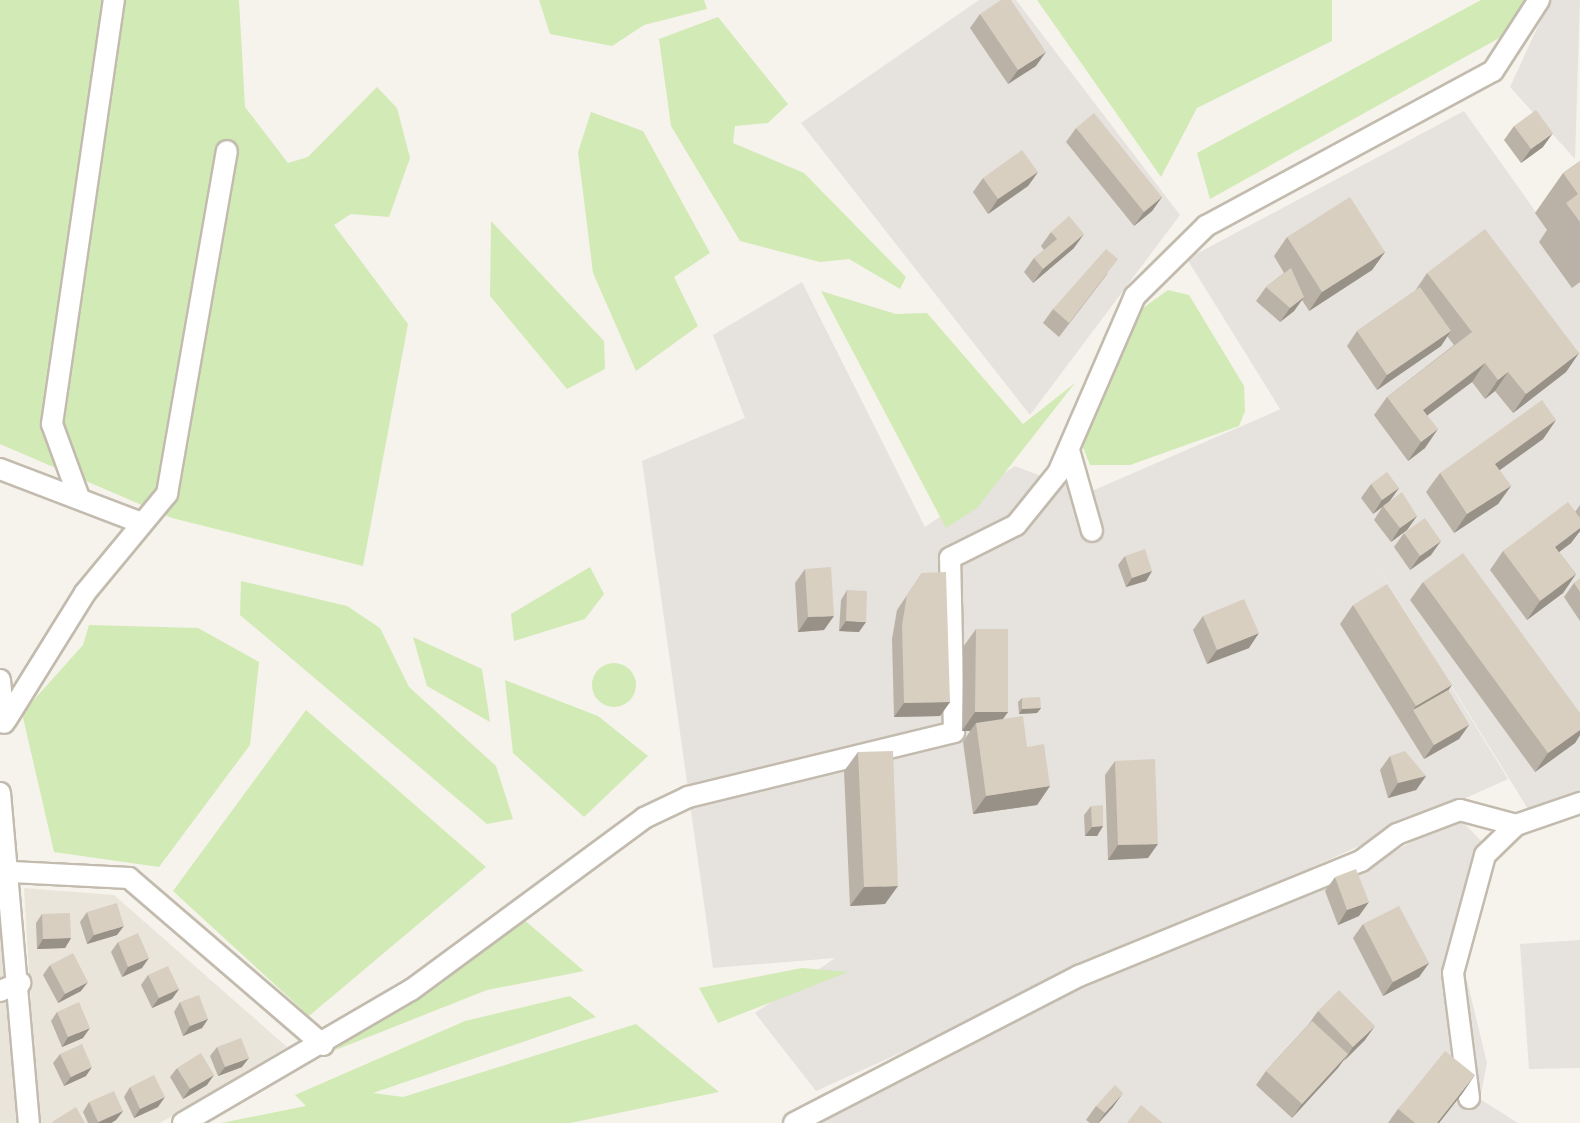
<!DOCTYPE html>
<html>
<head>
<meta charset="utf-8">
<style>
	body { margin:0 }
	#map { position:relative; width:1580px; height:1123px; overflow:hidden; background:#f6f3ec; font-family:Overpass,sans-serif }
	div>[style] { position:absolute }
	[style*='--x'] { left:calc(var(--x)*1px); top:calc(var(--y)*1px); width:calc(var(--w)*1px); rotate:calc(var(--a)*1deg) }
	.residential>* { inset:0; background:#eae5da }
	.industrial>* { inset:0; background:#e6e2dd }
	.green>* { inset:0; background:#d2eab5 }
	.round { border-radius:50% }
	.roads { filter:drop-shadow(2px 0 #c2bbae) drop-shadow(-2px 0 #c2bbae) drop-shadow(0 2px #c2bbae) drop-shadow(0 -2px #c2bbae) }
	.minor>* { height:20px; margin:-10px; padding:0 10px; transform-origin:10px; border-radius:10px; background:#fff }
	.wall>* { inset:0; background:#bab2a6 }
	.shaded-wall>* { inset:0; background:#979187 }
	.building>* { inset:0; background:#d8cfc1 }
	span { translate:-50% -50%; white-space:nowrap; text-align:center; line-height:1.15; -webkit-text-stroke:8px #fff; paint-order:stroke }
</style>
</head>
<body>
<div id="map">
	<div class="residential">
		<i style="clip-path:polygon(24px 888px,114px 895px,287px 1047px,160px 1123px,38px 1123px)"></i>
		<i style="clip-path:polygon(0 907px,19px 1123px,0 1123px)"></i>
	</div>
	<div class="industrial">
		<i style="clip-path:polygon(979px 0,1016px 0,1180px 215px,1030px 415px,801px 123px)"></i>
		<i style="clip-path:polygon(1550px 0,1580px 0,1575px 159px,1510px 87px)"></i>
		<i style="clip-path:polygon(1464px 111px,1580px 274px,1580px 793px,1528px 809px,1187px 259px)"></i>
		<i style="clip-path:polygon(802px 282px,925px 527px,1015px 466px,1087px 493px,1281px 409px,1508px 779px,816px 1091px,755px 1013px,835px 958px,713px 968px,642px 461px,745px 418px,713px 335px)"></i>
		<i style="clip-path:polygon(1457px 816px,1482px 842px,1464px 968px,1487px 1063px,1480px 1099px,1518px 1123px,819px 1123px,1159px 946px,1378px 861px)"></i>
		<i style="clip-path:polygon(1580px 940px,1580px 1068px,1529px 1069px,1520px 944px)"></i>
	</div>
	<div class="green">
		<i style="clip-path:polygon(0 0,239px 0,245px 107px,288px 163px,308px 157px,377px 87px,397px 108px,410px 158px,389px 217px,351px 214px,334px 225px,408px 324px,363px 566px,172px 518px,0 444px)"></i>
		<i style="clip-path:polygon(539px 0,704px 0,707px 9px,644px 25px,612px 46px,550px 34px)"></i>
		<i style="clip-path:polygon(1037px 0,1332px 0,1332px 41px,1197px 108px,1161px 177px)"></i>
		<i style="clip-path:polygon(1481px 0,1524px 0,1510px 32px,1210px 199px,1197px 153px)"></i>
		<i style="clip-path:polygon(718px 17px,788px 104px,768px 123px,735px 126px,733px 143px,804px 173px,906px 277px,900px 289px,849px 259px,820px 262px,740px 241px,671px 126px,659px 39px)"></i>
		<i style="clip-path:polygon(591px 112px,643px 131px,710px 253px,674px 277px,698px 326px,636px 371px,593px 273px,578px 152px)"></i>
		<i style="clip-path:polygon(491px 221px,604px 341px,605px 369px,567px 389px,490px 296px)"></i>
		<i style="clip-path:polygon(1168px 290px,1189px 295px,1244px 386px,1245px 411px,1239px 426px,1130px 465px,1090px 465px,1078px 435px,1125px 321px)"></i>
		<i style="clip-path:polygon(821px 291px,896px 314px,927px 313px,1023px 424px,1075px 383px,977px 508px,946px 528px)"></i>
		<i style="clip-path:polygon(590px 567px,604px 594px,585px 619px,514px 641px,511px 614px)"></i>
		<i style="clip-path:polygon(241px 581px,347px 606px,380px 628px,409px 687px,496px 766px,513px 819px,487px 824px,240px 615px)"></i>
		<i style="clip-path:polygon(89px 625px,198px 628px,259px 662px,250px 745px,159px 867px,54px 852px,22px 713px,83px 645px)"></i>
		<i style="clip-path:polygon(413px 637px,482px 669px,490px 722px,427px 686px)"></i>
		<i class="round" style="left:592px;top:663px;width:44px;height:44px"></i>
		<i style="clip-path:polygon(505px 680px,598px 716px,648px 756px,584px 817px,513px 753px)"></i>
		<i style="clip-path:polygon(306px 710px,486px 867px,309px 1016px,173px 891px)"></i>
		<i style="clip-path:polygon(523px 919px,584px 971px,487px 990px,333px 1051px)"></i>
		<i style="clip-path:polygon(802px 968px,848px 972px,718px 1023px,699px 988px)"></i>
		<i style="clip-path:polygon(570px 996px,596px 1017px,373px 1093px,403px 1097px,636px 1024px,719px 1092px,570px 1123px,221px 1123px,306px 1106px,295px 1095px,465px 1021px)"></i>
	</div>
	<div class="roads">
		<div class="minor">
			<i style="--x:1069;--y:450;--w:84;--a:74.1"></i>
			<i style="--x:0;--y:469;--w:149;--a:20.9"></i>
			<i style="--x:78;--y:495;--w:76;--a:-110.1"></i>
			<i style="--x:52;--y:424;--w:429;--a:-81.7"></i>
			<i style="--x:0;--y:680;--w:43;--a:84.7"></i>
			<i style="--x:6;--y:720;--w:150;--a:-58.1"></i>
			<i style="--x:85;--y:593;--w:129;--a:-50.4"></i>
			<i style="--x:167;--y:494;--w:348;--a:-80.1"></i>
			<i style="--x:0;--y:793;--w:331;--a:85"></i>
			<i style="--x:12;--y:872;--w:117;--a:2.9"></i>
			<i style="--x:129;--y:878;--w:256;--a:40.7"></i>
			<i style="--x:0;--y:991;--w:22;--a:-22"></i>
			<i style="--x:1469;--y:1098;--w:126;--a:-97.3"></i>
			<i style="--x:1453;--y:973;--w:122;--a:-74.8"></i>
			<i style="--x:1485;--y:855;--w:43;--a:-44.1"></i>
			<i style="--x:183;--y:1123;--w:264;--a:-30.3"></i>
			<i style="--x:411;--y:990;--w:290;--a:-36.4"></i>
			<i style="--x:644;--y:818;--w:49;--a:-25.5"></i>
			<i style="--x:688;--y:797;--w:274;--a:-13.7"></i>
			<i style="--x:954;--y:732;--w:174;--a:-91.3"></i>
			<i style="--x:950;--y:558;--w:74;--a:-26.6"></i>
			<i style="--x:1016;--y:525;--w:67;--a:-51.1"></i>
			<i style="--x:1058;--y:473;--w:193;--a:-66.5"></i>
			<i style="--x:1135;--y:296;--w:100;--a:-44.6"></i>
			<i style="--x:1206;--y:226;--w:326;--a:-28.4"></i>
			<i style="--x:1493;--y:71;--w:85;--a:-57.1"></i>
			<i style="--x:794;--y:1123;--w:321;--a:-27.3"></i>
			<i style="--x:1079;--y:976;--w:305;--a:-22.2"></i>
			<i style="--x:1361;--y:861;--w:45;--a:-36.9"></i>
			<i style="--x:1397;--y:834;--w:67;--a:-20.9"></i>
			<i style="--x:1460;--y:810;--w:58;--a:15"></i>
			<i style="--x:1516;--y:825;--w:68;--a:-19"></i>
		</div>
	</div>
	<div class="wall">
		<i style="clip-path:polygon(980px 14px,1036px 66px,1008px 84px,970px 28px)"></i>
		<i style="clip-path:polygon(1514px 126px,1543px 147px,1521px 163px,1504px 140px)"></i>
		<i style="clip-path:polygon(1076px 128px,1162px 197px,1152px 211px,1134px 226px,1066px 142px)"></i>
		<i style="clip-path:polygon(1580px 161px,1580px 282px,1572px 288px,1539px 242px,1547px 230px,1535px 213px,1563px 173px)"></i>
		<i style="clip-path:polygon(1038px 172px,1028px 186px,988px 214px,973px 192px,983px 178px)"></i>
		<i style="clip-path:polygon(1051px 232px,1074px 248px,1033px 283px,1024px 272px,1034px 258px,1044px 250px,1041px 246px)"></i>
		<i style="clip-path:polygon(1287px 237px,1385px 252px,1372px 270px,1309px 311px,1302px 300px,1294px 311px,1280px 322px,1256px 301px,1266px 287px,1284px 273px,1274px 256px)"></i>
		<i style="clip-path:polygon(1108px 273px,1059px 337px,1043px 323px,1053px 309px)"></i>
		<i style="clip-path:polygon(1427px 273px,1579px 353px,1566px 372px,1513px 413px,1495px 391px,1485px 399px,1472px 382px,1428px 415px,1425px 448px,1408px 461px,1374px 415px,1387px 397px,1454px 345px,1447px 336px,1441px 346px,1377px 390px,1347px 346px,1357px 331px,1415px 291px)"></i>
		<i style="clip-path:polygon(1556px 420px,1543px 439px,1499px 470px,1511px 486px,1498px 504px,1454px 533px,1426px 492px,1440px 473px)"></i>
		<i style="clip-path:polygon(1371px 484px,1399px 488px,1389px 502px,1417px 516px,1407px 530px,1391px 542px,1374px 520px,1383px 506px,1373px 514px,1361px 498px)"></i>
		<i style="clip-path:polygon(1580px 505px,1580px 533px,1579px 532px,1571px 543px,1559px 552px,1576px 574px,1563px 593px,1527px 620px,1490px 570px,1503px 551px,1575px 512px)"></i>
		<i style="clip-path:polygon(1404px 533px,1431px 555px,1410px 570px,1394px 547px)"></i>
		<i style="clip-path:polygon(1125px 556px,1152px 571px,1146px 581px,1126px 587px,1118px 565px)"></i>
		<i style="clip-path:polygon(805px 569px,824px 630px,798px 632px,795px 583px)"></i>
		<i style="clip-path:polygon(922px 573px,950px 702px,940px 716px,894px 717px,892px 639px,897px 610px)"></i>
		<i style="clip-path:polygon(1580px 579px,1580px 621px,1564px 597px,1574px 583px)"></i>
		<i style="clip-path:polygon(1423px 582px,1580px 713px,1580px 735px,1575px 743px,1535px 772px,1410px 600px)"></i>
		<i style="clip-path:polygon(847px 590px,859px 632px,839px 631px,841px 600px)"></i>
		<i style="clip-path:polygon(1353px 605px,1452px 685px,1448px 690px,1469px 725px,1459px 739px,1424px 759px,1340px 624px)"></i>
		<i style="clip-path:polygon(1203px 616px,1249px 648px,1207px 664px,1193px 630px)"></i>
		<i style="clip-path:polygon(976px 629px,1008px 712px,1003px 719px,1027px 747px,1050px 786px,1037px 805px,973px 814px,963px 742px,970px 731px,962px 731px,963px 647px)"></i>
		<i style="clip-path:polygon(1022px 698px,1041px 708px,1037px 713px,1019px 714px,1018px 702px)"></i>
		<i style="clip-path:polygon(858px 752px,885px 904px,850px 906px,844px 771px)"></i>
		<i style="clip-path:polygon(1390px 756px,1426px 776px,1416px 790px,1388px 798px,1380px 770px)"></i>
		<i style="clip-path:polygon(1115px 761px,1148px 858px,1108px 860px,1105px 775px)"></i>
		<i style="clip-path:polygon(1091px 806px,1103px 826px,1097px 836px,1085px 836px,1084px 815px)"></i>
		<i style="clip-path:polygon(1335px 877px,1359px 916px,1338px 925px,1325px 891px)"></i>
		<i style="clip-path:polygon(87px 912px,117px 935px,87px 944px,80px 922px)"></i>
		<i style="clip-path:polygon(42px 914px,71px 938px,65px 948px,37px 949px,36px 923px)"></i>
		<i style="clip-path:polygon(1363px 924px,1429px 963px,1419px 977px,1383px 996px,1353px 938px)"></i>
		<i style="clip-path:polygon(118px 942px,142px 968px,122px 977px,111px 952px)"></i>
		<i style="clip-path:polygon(50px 965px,81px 991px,58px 1003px,43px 975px)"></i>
		<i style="clip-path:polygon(148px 975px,179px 989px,172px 999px,152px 1008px,141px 985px)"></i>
		<i style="clip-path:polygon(180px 1002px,208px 1019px,202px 1028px,183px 1036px,174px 1012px)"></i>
		<i style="clip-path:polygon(1318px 1011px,1365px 1040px,1343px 1061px,1292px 1118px,1256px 1085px,1266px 1071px,1308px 1025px)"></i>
		<i style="clip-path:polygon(57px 1012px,83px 1038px,62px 1047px,51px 1021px)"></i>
		<i style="clip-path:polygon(217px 1047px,242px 1067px,218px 1076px,210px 1056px)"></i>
		<i style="clip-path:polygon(60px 1054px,86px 1076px,64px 1086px,53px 1063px)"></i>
		<i style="clip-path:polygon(177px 1068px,207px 1085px,183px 1099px,170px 1077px)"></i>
		<i style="clip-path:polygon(1475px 1075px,1439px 1123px,1388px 1123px,1398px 1109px)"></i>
		<i style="clip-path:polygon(130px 1087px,158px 1107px,134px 1118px,124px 1097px)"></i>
		<i style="clip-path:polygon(89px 1102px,123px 1111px,116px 1120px,111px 1123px,88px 1123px,83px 1112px)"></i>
		<i style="clip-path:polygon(1096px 1106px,1113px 1107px,1099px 1123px,1090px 1123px,1086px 1120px)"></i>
	</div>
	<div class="shaded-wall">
		<i style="clip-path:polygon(1046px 52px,1036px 66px,1008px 84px,1018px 70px)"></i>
		<i style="clip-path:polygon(1553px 133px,1543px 147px,1521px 163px,1531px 149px)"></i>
		<i style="clip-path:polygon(1038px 172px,1028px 186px,988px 214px,998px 199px)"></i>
		<i style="clip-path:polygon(1162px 197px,1152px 211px,1134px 226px,1144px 212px)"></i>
		<i style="clip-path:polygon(1084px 234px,1074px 248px,1033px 283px,1043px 269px)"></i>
		<i style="clip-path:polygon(1385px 252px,1372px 270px,1309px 311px,1322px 292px)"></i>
		<i style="clip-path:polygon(1304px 297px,1294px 311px,1280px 322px,1290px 308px)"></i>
		<i style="clip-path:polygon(1451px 331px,1441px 346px,1377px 390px,1387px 375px)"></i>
		<i style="clip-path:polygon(1579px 353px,1566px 372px,1513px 413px,1526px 394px)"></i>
		<i style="clip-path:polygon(1485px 363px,1472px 382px,1410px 428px,1423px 410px)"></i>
		<i style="clip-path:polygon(1508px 372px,1495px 391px,1485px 399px,1498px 380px)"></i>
		<i style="clip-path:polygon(1556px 420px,1543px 439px,1482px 483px,1495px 464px)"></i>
		<i style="clip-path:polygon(1438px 429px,1425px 448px,1408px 461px,1421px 442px)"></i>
		<i style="clip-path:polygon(1511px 486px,1498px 504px,1454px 533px,1467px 514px)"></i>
		<i style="clip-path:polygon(1399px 488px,1389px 502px,1373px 514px,1382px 500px)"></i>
		<i style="clip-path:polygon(1417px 516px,1407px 530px,1391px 542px,1400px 528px)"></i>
		<i style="clip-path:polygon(1580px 528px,1580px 531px,1571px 543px,1542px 565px,1555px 547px)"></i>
		<i style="clip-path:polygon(1441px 541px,1431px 555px,1410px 570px,1420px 556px)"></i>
		<i style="clip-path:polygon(1152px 571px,1146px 581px,1126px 587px,1132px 578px)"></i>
		<i style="clip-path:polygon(1576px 574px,1563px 593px,1527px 620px,1540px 601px)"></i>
		<i style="clip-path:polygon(834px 616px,824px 630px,798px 632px,808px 617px)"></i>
		<i style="clip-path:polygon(846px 621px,866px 622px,859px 632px,839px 631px)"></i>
		<i style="clip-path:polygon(1259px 633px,1249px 648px,1207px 664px,1217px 650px)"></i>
		<i style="clip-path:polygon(1452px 685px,1438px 704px,1413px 710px,1403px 725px,1416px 706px)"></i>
		<i style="clip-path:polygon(950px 702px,940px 716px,894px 717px,904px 703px)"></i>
		<i style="clip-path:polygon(1041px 708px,1037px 713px,1019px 714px,1022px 709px)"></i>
		<i style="clip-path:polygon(975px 712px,1008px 712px,994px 731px,976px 723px,970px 731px,962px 731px)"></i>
		<i style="clip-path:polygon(1469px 725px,1459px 739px,1424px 759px,1434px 745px)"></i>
		<i style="clip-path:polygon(1580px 730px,1580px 735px,1575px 743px,1535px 772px,1548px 753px)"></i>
		<i style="clip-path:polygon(1426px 776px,1416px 790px,1388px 798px,1398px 783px)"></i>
		<i style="clip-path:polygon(1050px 786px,1037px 805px,973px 814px,986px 796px)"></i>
		<i style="clip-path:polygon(1103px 826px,1097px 836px,1085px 836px,1092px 827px)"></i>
		<i style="clip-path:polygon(1158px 844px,1148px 858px,1108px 860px,1118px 845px)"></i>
		<i style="clip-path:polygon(898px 886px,885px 904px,850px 906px,864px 887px)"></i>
		<i style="clip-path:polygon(1369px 902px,1359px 916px,1338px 925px,1347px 910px)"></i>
		<i style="clip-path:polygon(124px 926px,117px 935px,87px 944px,94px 935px)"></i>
		<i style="clip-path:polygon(71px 938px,65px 948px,37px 949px,43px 939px)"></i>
		<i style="clip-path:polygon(149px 958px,142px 968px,122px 977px,128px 967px)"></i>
		<i style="clip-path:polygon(1429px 963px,1419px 977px,1383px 996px,1393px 982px)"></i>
		<i style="clip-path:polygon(88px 982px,81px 991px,58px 1003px,65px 994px)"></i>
		<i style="clip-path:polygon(179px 989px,172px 999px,152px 1008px,159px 998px)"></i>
		<i style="clip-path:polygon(208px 1019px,202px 1028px,183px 1036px,190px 1026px)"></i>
		<i style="clip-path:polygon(1375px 1026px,1365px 1040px,1344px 1061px,1353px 1047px)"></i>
		<i style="clip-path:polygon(90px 1028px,83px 1038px,62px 1047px,68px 1037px)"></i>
		<i style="clip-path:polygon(1348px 1054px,1338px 1068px,1292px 1118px,1302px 1104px)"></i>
		<i style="clip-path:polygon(249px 1058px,242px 1067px,218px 1076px,225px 1067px)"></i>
		<i style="clip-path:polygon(92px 1067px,86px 1076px,64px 1086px,71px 1077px)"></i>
		<i style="clip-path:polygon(214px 1075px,207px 1085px,183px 1099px,190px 1089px)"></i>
		<i style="clip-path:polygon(1475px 1075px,1462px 1094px,1439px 1123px,1437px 1123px)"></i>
		<i style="clip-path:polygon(1123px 1093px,1113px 1107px,1098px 1123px,1105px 1113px)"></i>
		<i style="clip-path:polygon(165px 1097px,158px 1107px,134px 1118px,140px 1109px)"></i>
		<i style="clip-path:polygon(123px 1111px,116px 1120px,111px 1123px,97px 1123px)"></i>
	</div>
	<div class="building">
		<i style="clip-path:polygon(1001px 0,1011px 0,1046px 52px,1018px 70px,980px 14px)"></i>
		<i style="clip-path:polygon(1536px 110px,1553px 133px,1531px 149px,1514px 126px)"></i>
		<i style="clip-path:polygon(1094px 113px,1162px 197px,1144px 212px,1076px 128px)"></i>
		<i style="clip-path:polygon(1022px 150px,1038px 172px,998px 199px,983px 178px)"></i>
		<i style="clip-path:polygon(1580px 161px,1580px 222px,1566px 203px,1578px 194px,1563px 173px)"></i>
		<i style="clip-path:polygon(1350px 197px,1385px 252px,1322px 292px,1287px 237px)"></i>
		<i style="clip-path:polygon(1069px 216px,1084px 234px,1043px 269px,1034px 258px,1057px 239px,1051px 232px)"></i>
		<i style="clip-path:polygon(1485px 229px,1579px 353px,1526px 394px,1508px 372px,1498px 380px,1485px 363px,1423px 410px,1438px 429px,1421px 442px,1387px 397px,1472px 332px,1427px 273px)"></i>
		<i style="clip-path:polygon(1106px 249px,1118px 259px,1069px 323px,1053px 309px)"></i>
		<i style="clip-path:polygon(1291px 268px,1304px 297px,1290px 308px,1266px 287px)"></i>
		<i style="clip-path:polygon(1420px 287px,1451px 331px,1387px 375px,1357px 331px)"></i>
		<i style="clip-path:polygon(1542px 400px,1556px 420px,1495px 464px,1511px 486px,1467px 514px,1440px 473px)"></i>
		<i style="clip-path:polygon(1387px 472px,1399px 488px,1382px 500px,1371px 484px)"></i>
		<i style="clip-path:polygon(1402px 492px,1417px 516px,1400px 528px,1383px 506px)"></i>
		<i style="clip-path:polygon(1568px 502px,1580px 518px,1580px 528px,1555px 547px,1576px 574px,1540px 601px,1503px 551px)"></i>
		<i style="clip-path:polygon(1425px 518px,1441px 541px,1420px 556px,1404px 533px)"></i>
		<i style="clip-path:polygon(1145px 549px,1152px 571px,1132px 578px,1125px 556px)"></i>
		<i style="clip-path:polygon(1463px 553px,1580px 713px,1580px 730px,1548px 753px,1423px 582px)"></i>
		<i style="clip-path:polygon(831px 567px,834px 616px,808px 617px,805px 569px)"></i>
		<i style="clip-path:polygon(946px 572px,950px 702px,904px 703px,902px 625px,907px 595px,922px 573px)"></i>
		<i style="clip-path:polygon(1580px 579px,1580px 592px,1574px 583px)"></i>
		<i style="clip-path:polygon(1387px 584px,1452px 685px,1416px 706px,1353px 605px)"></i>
		<i style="clip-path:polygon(847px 590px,867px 591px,866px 622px,846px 621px)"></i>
		<i style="clip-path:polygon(1244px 599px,1259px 633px,1217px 650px,1203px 616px)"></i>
		<i style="clip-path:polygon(976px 629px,1008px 629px,1008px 712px,975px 712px)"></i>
		<i style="clip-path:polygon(1448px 690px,1469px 725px,1434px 745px,1413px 710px)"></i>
		<i style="clip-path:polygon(1040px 697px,1041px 708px,1022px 709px,1022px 698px)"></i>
		<i style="clip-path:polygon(1023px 716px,1027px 747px,1044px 744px,1050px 786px,986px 796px,976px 723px)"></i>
		<i style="clip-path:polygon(893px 751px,898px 886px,864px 887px,858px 752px)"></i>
		<i style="clip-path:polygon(1405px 751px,1426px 776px,1398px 783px,1390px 756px)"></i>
		<i style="clip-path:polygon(1155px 759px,1158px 844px,1118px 845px,1115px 761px)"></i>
		<i style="clip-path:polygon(1103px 805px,1103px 826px,1092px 827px,1091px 806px)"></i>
		<i style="clip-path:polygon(1356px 869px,1369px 902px,1347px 910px,1335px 877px)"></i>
		<i style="clip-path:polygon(117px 903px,124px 926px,94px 935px,87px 912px)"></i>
		<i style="clip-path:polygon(1399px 906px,1429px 963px,1393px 982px,1363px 924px)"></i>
		<i style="clip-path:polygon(70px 913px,71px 938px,43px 939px,42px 914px)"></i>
		<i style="clip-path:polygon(138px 933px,149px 958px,128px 967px,118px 942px)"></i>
		<i style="clip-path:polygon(73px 953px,88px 982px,65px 994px,50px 965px)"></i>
		<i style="clip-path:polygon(168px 966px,179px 989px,159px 998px,148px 975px)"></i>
		<i style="clip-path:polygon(1339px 990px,1375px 1026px,1353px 1047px,1318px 1011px)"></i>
		<i style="clip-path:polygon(199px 995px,208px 1019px,190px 1026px,180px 1002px)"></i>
		<i style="clip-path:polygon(79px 1002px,90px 1028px,68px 1037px,57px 1012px)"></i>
		<i style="clip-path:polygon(1312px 1021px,1348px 1054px,1302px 1104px,1266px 1071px)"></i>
		<i style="clip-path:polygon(241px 1038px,249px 1058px,225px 1067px,217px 1047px)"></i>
		<i style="clip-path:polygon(82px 1044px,92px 1067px,71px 1077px,60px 1054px)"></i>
		<i style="clip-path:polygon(1445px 1051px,1475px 1075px,1437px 1123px,1415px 1123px,1398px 1109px)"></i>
		<i style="clip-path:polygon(201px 1053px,214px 1075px,190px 1089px,177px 1068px)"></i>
		<i style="clip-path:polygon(154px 1075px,165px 1097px,140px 1109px,130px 1087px)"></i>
		<i style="clip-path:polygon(1115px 1085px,1123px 1093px,1105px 1113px,1096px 1106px)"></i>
		<i style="clip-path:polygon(114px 1091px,123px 1111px,98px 1122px,89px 1102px)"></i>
		<i style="clip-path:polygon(1141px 1105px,1163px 1123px,1127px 1123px)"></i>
		<i style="clip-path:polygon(76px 1107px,85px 1123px,53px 1123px,52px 1122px)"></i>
	</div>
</div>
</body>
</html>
